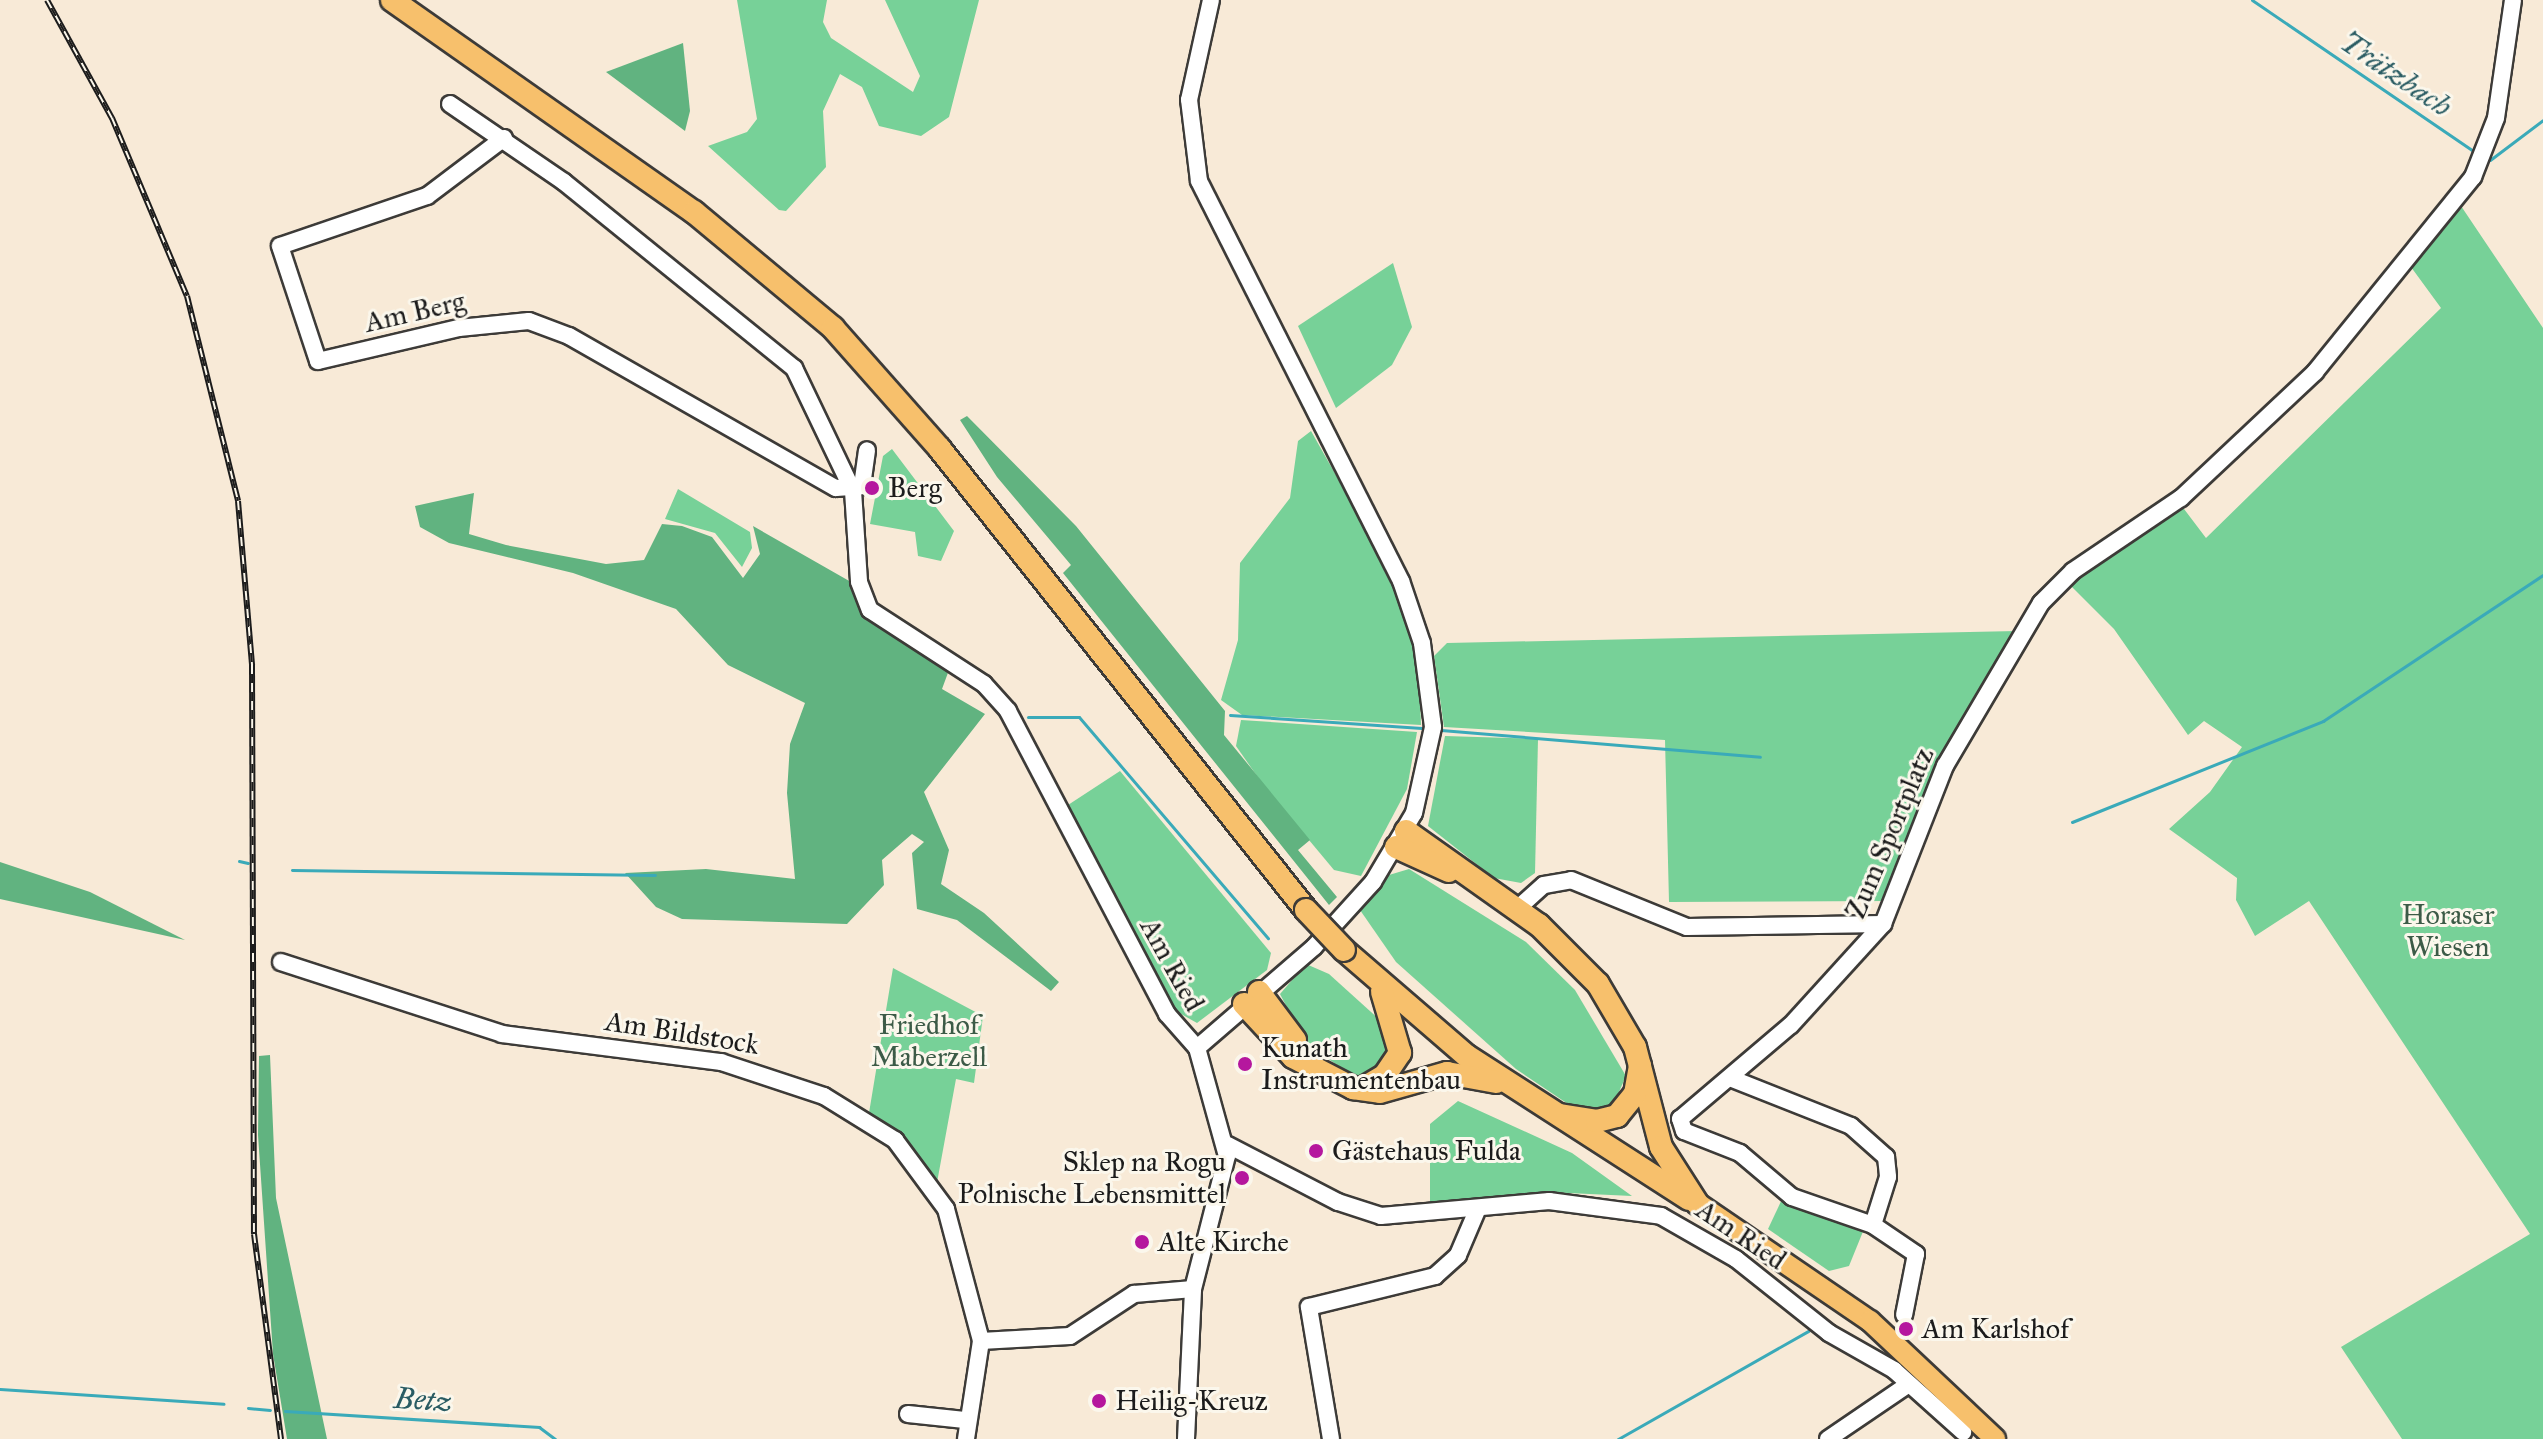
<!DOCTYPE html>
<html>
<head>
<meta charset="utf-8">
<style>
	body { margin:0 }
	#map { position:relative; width:2543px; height:1439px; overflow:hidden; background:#f8ead7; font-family:"IM FELL Great Primer",serif }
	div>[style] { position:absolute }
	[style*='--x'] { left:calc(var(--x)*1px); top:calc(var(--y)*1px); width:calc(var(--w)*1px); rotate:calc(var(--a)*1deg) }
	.green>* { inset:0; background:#77d198 }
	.forest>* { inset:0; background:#61b380 }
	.stream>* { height:3px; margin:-1.5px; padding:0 1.5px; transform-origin:1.5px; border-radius:1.5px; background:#3aaab9 }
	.roads { filter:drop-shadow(2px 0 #3d3b38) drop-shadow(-2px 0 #3d3b38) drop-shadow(0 2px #3d3b38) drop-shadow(0 -2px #3d3b38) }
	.minor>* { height:16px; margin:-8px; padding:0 8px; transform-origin:8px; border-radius:8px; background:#fff }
	.major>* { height:20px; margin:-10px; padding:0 10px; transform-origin:10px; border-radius:10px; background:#f7c06c }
	.highway>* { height:22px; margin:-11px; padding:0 11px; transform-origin:11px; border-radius:11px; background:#f7c06c }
	.rail>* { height:6px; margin-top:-3px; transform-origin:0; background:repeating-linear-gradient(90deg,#fbf7ec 0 9px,#1c1c1c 0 18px); box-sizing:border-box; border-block:2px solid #1c1c1c }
	.bridges { filter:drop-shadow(2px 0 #3d3b38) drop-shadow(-2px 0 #3d3b38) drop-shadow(0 2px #3d3b38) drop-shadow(0 -2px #3d3b38) }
	.highway-bridge>* { height:22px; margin:-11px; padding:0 11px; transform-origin:11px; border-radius:11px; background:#f7c06c }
	.dots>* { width:22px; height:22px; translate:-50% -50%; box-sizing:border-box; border:4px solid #fbf7ec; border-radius:50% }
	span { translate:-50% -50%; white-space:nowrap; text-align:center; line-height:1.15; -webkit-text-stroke:6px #fbf7ec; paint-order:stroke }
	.street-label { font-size:28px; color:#1c1c1c }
	.poi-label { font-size:28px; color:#1c1c1c }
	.left { translate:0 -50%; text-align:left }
	.right { translate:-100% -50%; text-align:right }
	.park-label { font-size:28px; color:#3c5b47 }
	.water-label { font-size:30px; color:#2a5c63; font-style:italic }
</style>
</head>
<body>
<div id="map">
	<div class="green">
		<i style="clip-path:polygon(737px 0,827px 0,823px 22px,831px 38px,913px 92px,920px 76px,885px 0,979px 0,949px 117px,921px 136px,879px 126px,862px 87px,840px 74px,823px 111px,826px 167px,786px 211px,779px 210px,708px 146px,747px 132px,757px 119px)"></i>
		<i style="clip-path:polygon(2459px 203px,2543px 328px,2543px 1439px,2402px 1439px,2341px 1347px,2530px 1234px,2309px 901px,2255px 936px,2236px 900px,2237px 878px,2169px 829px,2210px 792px,2242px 747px,2204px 721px,2188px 735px,2114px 629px,2068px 583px,2181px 505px,2206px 538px,2441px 308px,2411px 267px)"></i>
		<i style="clip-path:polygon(1393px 263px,1412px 327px,1392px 365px,1336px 408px,1298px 326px)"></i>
		<i style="clip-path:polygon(1311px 431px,1394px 578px,1418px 646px,1421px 725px,1242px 715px,1221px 700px,1238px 640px,1240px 563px,1290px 498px,1298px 441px)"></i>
		<i style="clip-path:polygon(892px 449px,954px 531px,941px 561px,918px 556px,915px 532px,870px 524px,883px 456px)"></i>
		<i style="clip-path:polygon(678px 489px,750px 532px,752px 548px,742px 567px,715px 533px,665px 519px)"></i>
		<i style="clip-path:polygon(2017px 631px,1887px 901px,1669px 902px,1665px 740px,1444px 727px,1434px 656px,1447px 643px)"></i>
		<i style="clip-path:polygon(1241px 720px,1417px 732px,1407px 789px,1361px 876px,1334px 870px,1264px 786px,1236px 746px)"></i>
		<i style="clip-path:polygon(1445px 736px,1538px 739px,1535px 873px,1521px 883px,1494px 878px,1428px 826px)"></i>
		<i style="clip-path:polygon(1120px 771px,1271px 953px,1267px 970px,1197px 1023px,1174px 1010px,1068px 805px)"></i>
		<i style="clip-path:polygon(1409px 869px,1526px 942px,1575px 990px,1626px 1076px,1611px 1110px,1577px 1110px,1516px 1069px,1396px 962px,1360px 910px,1389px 875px)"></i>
		<i style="clip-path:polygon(1306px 964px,1329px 974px,1381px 1021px,1391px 1045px,1384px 1065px,1355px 1077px,1306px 1044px,1280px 994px)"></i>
		<i style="clip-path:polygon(893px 968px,983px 1016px,974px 1083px,956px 1079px,936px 1188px,869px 1113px)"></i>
		<i style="clip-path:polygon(1458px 1101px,1572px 1153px,1632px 1196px,1547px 1192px,1430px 1203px,1430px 1124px)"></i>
		<i style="clip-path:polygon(1783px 1197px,1864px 1229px,1849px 1266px,1829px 1271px,1768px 1229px)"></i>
	</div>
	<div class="forest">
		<i style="clip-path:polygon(683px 43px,690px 111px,685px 131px,606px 72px)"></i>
		<i style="clip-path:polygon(967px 416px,1076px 526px,1225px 711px,1224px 735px,1310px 840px,1298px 850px,1337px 897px,1329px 905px,1063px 573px,1071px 565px,997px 477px,960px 420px)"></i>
		<i style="clip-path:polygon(474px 493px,469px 534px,506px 545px,606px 564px,644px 560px,662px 524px,682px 526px,712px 537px,743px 578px,760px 554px,753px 526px,851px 582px,880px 624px,949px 670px,942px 689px,985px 714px,924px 792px,949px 850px,941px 884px,984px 913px,1059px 982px,1051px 991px,957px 920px,917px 909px,912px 853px,924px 842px,912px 834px,882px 860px,884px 885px,847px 924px,682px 919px,656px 907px,625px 873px,706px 869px,795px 879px,787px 793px,790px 744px,805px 703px,728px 665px,676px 609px,573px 573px,449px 543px,420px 527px,415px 506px)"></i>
		<i style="clip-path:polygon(0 862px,90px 892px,185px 940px,0 899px)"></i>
		<i style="clip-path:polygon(270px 1055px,276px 1198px,327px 1439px,287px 1439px,273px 1354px,258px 1135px,259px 1056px)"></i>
	</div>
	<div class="stream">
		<i style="--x:2252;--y:0;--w:271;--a:34.3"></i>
		<i style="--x:2490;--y:160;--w:66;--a:-37"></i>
		<i style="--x:1230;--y:715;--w:192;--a:3.9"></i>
		<i style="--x:1028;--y:717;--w:51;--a:0"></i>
		<i style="--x:1079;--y:717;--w:291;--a:49.5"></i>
		<i style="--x:1441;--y:730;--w:320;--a:4.8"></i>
		<i style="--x:2072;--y:822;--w:271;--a:-21.9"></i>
		<i style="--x:2323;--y:721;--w:264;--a:-33.6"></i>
		<i style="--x:239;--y:861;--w:9;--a:13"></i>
		<i style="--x:292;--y:870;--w:363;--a:0.8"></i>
		<i style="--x:0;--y:1389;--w:224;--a:3.8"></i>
		<i style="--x:248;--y:1408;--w:22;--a:5"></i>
		<i style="--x:285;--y:1411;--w:255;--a:3.6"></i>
		<i style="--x:539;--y:1427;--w:20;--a:37"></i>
		<i style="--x:1618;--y:1439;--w:219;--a:-29.6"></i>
	</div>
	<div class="roads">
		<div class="minor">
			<i style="--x:450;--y:104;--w:138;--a:34.4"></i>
			<i style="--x:564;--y:182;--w:296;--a:39"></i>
			<i style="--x:794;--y:368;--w:136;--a:64.4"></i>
			<i style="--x:853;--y:491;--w:91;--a:86.2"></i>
			<i style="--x:859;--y:582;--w:30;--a:69"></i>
			<i style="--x:870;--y:610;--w:136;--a:33"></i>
			<i style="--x:984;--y:684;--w:36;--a:48"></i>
			<i style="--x:1008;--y:711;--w:342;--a:62.3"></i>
			<i style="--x:1167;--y:1014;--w:45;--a:48.6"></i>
			<i style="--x:504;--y:138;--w:96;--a:143"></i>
			<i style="--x:427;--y:196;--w:155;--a:161.2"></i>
			<i style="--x:280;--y:246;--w:121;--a:71.7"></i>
			<i style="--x:318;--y:361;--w:145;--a:-13.2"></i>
			<i style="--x:459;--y:328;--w:70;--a:-5.7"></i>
			<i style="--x:529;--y:321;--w:43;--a:20.6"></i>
			<i style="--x:569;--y:336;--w:307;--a:29.7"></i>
			<i style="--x:836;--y:488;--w:26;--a:-4"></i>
			<i style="--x:862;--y:486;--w:36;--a:-82"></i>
			<i style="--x:1517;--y:909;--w:36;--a:-42"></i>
			<i style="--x:1544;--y:885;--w:27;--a:-10"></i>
			<i style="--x:1571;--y:880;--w:125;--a:22.1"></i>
			<i style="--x:1687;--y:927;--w:196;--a:-0.9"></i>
			<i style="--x:281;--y:962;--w:232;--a:18"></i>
			<i style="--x:502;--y:1034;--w:221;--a:7.3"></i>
			<i style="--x:721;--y:1062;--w:108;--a:18.3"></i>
			<i style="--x:824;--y:1096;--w:84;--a:31.8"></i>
			<i style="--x:895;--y:1140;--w:86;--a:53.5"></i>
			<i style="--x:946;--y:1209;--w:137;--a:75.1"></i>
			<i style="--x:1197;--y:1048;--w:155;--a:-40.8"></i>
			<i style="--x:1314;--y:947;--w:88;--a:-47.8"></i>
			<i style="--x:1373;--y:882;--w:80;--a:-59.3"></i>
			<i style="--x:1414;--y:813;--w:88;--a:-77.5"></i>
			<i style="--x:1433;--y:727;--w:85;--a:-97.5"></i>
			<i style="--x:1422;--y:643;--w:65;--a:-108.7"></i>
			<i style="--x:1401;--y:581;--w:448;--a:-116.8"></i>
			<i style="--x:1199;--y:181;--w:82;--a:-97"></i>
			<i style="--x:1189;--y:100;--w:102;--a:-77.6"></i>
			<i style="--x:1730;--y:1078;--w:130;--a:21.6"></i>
			<i style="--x:1851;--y:1126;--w:47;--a:41.5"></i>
			<i style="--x:1886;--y:1157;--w:20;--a:84"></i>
			<i style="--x:1888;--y:1177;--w:50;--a:107.4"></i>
			<i style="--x:1873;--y:1225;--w:52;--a:34"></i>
			<i style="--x:1916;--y:1254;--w:62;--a:101.1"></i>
			<i style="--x:1228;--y:1145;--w:124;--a:27.4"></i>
			<i style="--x:1338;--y:1202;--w:45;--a:18"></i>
			<i style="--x:1381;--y:1216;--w:169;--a:-5.1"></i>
			<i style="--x:1549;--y:1201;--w:113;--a:7.6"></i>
			<i style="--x:1661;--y:1216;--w:86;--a:29.8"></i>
			<i style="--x:1736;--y:1259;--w:119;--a:38.5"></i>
			<i style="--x:1829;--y:1333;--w:75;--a:29.6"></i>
			<i style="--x:1894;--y:1370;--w:93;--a:41.9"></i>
			<i style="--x:1873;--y:1225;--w:86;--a:-160.9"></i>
			<i style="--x:1792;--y:1197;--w:68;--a:-139.8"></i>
			<i style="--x:1740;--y:1153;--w:60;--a:-158.6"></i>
			<i style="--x:1684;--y:1131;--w:13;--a:-108"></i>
			<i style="--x:1680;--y:1119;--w:145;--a:-40.3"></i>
			<i style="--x:1791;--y:1025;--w:137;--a:-47.7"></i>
			<i style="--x:1883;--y:924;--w:170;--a:-68.6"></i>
			<i style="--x:1945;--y:766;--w:189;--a:-59.5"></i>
			<i style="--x:2041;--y:603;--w:45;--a:-45"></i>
			<i style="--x:2073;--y:571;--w:130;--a:-34.1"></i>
			<i style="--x:2181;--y:498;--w:184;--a:-43.2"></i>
			<i style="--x:2315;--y:372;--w:251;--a:-51"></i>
			<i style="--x:2473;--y:177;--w:63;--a:-68.7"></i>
			<i style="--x:2496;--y:118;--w:119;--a:-81.8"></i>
			<i style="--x:981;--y:1341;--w:89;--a:-3.2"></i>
			<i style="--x:1070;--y:1336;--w:77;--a:-33.3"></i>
			<i style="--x:1134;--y:1294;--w:59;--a:-4.8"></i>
			<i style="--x:908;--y:1414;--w:57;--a:6"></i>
			<i style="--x:966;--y:1439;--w:99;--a:-81.3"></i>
			<i style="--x:1186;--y:1439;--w:150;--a:-87.3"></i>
			<i style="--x:1193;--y:1289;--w:137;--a:-75.7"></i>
			<i style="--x:1227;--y:1156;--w:112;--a:-105.5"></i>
			<i style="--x:1331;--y:1439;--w:134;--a:-99.5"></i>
			<i style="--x:1309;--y:1307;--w:130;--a:-13.8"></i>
			<i style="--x:1435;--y:1276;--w:31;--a:-42"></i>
			<i style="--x:1458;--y:1255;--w:51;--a:-66.9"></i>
			<i style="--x:1828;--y:1439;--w:98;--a:-34.2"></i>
		</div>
		<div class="major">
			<i style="--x:1697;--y:1203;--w:209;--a:34.3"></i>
			<i style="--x:1870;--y:1321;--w:172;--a:43.3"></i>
		</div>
		<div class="highway">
			<i style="--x:392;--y:0;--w:369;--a:35.1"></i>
			<i style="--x:694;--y:212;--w:181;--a:39.8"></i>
			<i style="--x:833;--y:328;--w:162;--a:48.5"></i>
			<i style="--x:940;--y:449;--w:589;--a:51.55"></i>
			<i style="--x:1406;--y:831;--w:163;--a:35.3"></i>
			<i style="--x:1539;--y:925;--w:83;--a:45"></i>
			<i style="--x:1598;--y:984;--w:73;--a:59.6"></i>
			<i style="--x:1635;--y:1047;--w:103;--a:75.4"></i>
			<i style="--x:1661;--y:1147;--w:67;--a:57.3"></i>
			<i style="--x:1396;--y:847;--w:58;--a:24.4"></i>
			<i style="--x:1344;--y:950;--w:162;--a:40.8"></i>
			<i style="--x:1467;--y:1056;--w:264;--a:32.8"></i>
			<i style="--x:1259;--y:992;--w:60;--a:53.1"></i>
			<i style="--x:1244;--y:1004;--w:72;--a:47.2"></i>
			<i style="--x:1293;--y:1057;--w:68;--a:27.3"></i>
			<i style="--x:1353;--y:1088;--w:27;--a:8"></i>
			<i style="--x:1380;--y:1092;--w:70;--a:-15.8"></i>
			<i style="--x:1447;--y:1073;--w:50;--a:10.4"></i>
			<i style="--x:1362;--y:1089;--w:27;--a:-31"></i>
			<i style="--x:1385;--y:1075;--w:27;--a:-56"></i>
			<i style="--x:1400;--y:1053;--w:64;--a:-106.4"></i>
			<i style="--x:1560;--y:1115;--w:37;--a:9"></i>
			<i style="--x:1597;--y:1121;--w:21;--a:-14"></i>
			<i style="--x:1617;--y:1116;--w:28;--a:-51"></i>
			<i style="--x:1635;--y:1094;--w:29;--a:-80"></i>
		</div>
	</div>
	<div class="rail">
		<i style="--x:47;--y:0;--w:135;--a:61.2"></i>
		<i style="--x:112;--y:118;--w:193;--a:67.2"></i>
		<i style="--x:187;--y:296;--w:211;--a:76"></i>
		<i style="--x:238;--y:501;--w:165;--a:85.1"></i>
		<i style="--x:252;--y:665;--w:569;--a:89.8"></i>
		<i style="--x:254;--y:1234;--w:207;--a:82.5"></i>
	</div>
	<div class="bridges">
		<div class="highway-bridge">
			<i style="--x:1306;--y:910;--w:55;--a:46.5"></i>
		</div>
	</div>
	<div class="dots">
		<i style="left:872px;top:488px;background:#b5179e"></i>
		<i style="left:1245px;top:1064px;background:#b5179e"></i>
		<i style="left:1316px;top:1151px;background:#b5179e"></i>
		<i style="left:1242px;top:1178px;background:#b5179e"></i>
		<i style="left:1142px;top:1242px;background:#b5179e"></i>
		<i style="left:1906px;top:1329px;background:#b5179e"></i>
		<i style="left:1099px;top:1401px;background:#b5179e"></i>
	</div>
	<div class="street-label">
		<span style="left:415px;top:312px;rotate:-13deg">Am Berg</span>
		<span style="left:1890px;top:833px;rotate:-67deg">Zum Sportplatz</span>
		<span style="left:1172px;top:965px;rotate:61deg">Am Ried</span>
		<span style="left:682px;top:1033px;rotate:9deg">Am Bildstock</span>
		<span style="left:1741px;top:1235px;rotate:34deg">Am Ried</span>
	</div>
	<div class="poi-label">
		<span class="left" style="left:888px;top:488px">Berg</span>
		<span class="left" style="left:1261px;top:1064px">Kunath<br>Instrumentenbau</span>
		<span class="left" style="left:1332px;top:1151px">Gästehaus Fulda</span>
		<span class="right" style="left:1226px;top:1178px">Sklep na Rogu<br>Polnische Lebensmittel</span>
		<span class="left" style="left:1158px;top:1242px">Alte Kirche</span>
		<span class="left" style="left:1922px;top:1329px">Am Karlshof</span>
		<span class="left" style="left:1115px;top:1401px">Heilig-Kreuz</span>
	</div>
	<div class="park-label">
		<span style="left:2448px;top:931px">Horaser<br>Wiesen</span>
		<span style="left:929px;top:1041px">Friedhof<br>Maberzell</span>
	</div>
	<div class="water-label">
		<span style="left:2396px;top:74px;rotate:34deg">Trätzbach</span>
		<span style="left:423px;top:1400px;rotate:4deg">Betz</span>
	</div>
</div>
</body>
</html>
